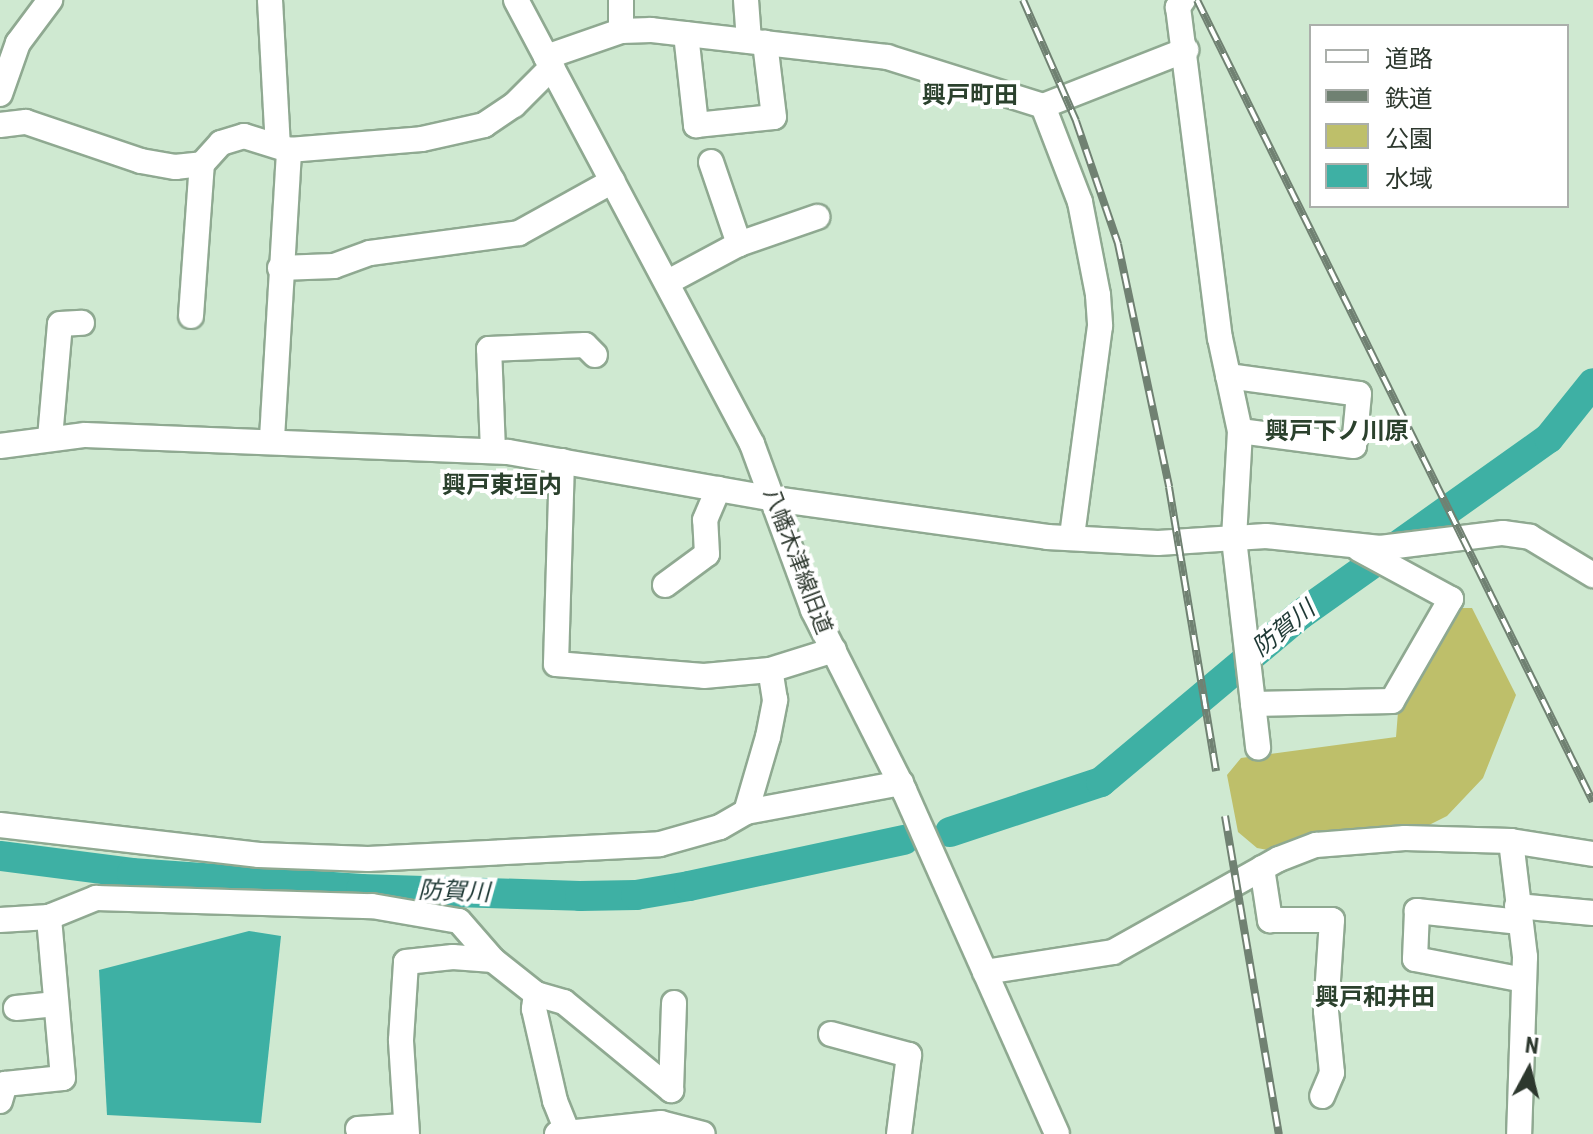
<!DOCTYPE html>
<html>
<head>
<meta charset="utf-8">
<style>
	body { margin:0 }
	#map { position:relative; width:1593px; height:1134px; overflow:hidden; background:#cfe9d1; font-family:"Roboto Condensed","Noto Sans JP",sans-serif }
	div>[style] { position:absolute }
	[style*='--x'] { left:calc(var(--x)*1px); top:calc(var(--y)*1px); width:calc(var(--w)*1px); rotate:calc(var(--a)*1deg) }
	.green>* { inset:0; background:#bebf6a }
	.water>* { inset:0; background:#3eb0a4 }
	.river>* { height:30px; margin:-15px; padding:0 15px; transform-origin:15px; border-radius:15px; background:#3eb0a4 }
	.roads { filter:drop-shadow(2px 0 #8fa991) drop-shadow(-2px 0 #8fa991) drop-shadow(0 2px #8fa991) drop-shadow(0 -2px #8fa991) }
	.minor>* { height:24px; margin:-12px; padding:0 12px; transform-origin:12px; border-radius:12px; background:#fff }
	.rail>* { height:8px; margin-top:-4px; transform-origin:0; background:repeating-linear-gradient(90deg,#fff 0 15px,#708172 0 30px); box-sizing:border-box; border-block:2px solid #708172 }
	span { translate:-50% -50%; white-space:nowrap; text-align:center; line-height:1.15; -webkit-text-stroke:8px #fff; paint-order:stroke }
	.street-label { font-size:22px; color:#2d382e }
	.neighbourhood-label { font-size:24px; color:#2b412d; font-weight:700 }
	.water-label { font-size:24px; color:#1f3935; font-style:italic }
	.legend { position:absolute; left:1309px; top:24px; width:260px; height:184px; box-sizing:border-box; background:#fff; border:2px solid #abafab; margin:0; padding:10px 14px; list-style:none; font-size:24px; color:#2d382e }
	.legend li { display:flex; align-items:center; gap:16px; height:40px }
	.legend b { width:40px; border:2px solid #abafab }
	.north { position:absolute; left:1489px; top:1030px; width:80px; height:80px; -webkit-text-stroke:6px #fff; paint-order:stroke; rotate:7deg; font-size:22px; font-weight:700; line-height:32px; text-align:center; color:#2d382e }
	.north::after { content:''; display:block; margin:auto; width:28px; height:36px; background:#2d382e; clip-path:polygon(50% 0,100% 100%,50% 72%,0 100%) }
</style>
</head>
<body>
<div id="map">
	<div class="green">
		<i style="clip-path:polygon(1457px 608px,1472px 608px,1516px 695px,1483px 778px,1447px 816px,1427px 826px,1307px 834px,1273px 851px,1257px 848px,1238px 832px,1227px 775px,1241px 758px,1396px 737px,1398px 712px)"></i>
	</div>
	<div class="water">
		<i style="clip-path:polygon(249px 931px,281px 936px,261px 1123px,107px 1115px,99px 970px)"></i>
	</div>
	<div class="river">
		<i style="--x:950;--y:832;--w:159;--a:-18.3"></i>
		<i style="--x:1101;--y:782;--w:260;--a:-40"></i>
		<i style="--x:1300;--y:615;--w:305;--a:-35.4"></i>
		<i style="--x:1549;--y:438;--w:70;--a:-51.3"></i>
		<i style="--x:0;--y:856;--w:133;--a:7.3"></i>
		<i style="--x:132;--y:873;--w:230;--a:4"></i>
		<i style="--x:361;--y:889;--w:219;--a:1.8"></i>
		<i style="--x:580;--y:896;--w:56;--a:-1"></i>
		<i style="--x:636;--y:895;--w:54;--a:-9.6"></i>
		<i style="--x:689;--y:886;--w:220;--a:-12.1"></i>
	</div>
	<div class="roads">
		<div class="minor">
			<i style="--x:270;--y:0;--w:146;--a:86.9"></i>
			<i style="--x:516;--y:0;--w:503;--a:62.01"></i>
			<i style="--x:752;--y:444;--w:177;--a:69.8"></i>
			<i style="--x:813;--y:610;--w:202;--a:63.2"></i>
			<i style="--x:904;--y:790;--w:376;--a:66"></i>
			<i style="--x:746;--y:0;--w:41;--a:85.8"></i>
			<i style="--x:1183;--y:0;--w:9;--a:126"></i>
			<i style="--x:1178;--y:7;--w:334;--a:82.8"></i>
			<i style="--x:1220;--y:338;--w:95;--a:77.9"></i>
			<i style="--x:1240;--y:431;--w:108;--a:93.2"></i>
			<i style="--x:1234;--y:539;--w:210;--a:83.4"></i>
			<i style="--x:621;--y:31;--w:31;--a:-90"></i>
			<i style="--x:686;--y:34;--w:92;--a:83.7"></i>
			<i style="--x:696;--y:125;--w:78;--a:-5.9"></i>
			<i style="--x:774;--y:117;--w:75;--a:-96.9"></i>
			<i style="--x:546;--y:57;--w:79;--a:-19.1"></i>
			<i style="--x:621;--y:31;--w:30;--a:-2"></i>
			<i style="--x:651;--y:30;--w:238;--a:6.5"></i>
			<i style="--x:887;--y:57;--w:164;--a:17.4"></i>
			<i style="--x:1043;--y:106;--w:103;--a:68.9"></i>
			<i style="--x:1080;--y:202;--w:95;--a:79"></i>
			<i style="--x:1098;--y:295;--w:31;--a:86"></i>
			<i style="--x:1100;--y:326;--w:213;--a:97.6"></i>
			<i style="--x:0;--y:94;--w:54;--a:-70.6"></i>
			<i style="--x:18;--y:43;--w:54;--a:-53.3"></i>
			<i style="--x:1043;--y:106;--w:154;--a:-21.4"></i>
			<i style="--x:0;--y:125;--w:26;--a:-7"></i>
			<i style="--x:26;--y:122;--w:121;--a:18.7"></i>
			<i style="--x:141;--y:161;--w:35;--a:10"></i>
			<i style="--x:175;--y:167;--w:27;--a:-6"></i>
			<i style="--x:202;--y:164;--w:28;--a:-48"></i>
			<i style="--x:221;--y:143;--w:24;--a:-17"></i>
			<i style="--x:244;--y:136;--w:47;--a:17.3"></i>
			<i style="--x:289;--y:150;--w:133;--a:-4.7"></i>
			<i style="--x:422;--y:139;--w:64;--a:-12.7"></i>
			<i style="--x:484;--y:125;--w:36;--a:-34"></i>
			<i style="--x:514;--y:105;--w:54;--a:-45"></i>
			<i style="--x:711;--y:162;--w:87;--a:71.1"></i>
			<i style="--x:280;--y:268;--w:54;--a:-2.1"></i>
			<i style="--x:334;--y:266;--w:38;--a:-20"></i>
			<i style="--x:370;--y:253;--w:150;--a:-7.6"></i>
			<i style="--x:519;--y:233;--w:107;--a:-29"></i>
			<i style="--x:668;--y:282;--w:81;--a:-28.2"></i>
			<i style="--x:739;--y:244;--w:83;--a:-19.1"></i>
			<i style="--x:191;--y:316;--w:152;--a:-85.9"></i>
			<i style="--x:1228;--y:376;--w:132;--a:7.8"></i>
			<i style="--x:1359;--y:394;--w:52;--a:95.5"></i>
			<i style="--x:1354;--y:446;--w:115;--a:-172.5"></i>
			<i style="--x:50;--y:438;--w:114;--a:-85"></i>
			<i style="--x:60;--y:324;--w:22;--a:-3"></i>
			<i style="--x:272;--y:438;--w:289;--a:-86.6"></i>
			<i style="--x:0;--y:446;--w:86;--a:-7.4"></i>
			<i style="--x:85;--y:435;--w:423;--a:2.3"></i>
			<i style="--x:508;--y:452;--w:270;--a:10"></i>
			<i style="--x:774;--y:499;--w:276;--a:7.9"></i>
			<i style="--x:1047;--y:537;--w:111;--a:3.1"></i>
			<i style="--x:1158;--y:543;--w:108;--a:-3.7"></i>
			<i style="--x:1266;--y:536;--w:115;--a:6"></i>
			<i style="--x:1380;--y:548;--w:124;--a:-7"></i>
			<i style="--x:1503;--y:533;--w:27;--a:8"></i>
			<i style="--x:1530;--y:537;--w:74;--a:31.1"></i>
			<i style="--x:493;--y:451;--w:102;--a:-92.2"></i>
			<i style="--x:489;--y:349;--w:96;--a:-2.4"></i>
			<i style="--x:585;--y:345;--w:14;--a:45"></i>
			<i style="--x:562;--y:461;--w:203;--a:91.7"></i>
			<i style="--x:556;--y:664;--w:148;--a:4.6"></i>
			<i style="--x:704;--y:676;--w:66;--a:-5.2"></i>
			<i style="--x:770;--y:670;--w:67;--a:-17.4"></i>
			<i style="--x:665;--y:585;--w:52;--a:-36.4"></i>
			<i style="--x:707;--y:554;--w:34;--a:-93"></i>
			<i style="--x:705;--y:520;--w:34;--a:-67"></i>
			<i style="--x:1253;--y:704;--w:139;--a:-1.2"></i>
			<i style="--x:1392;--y:701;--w:118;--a:-60"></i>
			<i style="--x:1451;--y:599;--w:105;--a:-151.5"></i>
			<i style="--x:746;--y:812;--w:78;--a:-73.7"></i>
			<i style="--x:768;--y:737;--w:38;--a:-79"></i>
			<i style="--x:775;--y:700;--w:30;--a:-99"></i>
			<i style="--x:0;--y:825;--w:261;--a:6.6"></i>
			<i style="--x:259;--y:855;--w:109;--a:2.1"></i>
			<i style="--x:368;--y:859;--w:292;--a:-2.9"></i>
			<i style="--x:660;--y:844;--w:62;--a:-15.8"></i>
			<i style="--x:720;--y:827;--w:30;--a:-30"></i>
			<i style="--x:746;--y:812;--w:158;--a:-10.6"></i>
			<i style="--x:1511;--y:841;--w:117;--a:83.1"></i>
			<i style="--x:1525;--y:957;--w:177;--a:91.9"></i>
			<i style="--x:1262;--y:868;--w:53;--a:81.3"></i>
			<i style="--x:1270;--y:920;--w:62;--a:0"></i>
			<i style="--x:1332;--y:920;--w:91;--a:93.8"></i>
			<i style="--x:1326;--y:1011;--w:62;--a:84.5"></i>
			<i style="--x:1332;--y:1073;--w:25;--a:113"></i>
			<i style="--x:1517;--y:906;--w:76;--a:5.3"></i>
			<i style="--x:0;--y:920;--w:49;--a:-3.5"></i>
			<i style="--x:49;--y:917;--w:51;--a:-22"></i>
			<i style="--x:96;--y:898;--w:276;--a:1.7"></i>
			<i style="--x:372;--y:906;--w:88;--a:9.8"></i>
			<i style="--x:459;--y:921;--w:52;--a:48.9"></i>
			<i style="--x:493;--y:960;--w:55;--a:38.3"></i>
			<i style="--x:536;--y:994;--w:29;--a:16"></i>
			<i style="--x:564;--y:1002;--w:139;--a:39.4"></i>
			<i style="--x:671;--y:1090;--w:87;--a:-88"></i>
			<i style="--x:1520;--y:922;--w:104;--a:-173.9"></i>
			<i style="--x:1417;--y:911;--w:48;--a:92.4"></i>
			<i style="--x:1415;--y:959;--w:111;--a:10.9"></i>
			<i style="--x:985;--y:972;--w:130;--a:-8.9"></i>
			<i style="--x:1113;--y:952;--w:190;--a:-29.3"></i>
			<i style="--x:1279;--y:859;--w:40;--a:-21"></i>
			<i style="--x:1316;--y:845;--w:89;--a:-4.5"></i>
			<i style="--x:1405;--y:838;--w:106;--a:1.6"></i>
			<i style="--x:1511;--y:841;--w:83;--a:9"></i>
			<i style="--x:536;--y:994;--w:15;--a:98"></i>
			<i style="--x:534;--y:1009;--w:94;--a:77.1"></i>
			<i style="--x:555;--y:1101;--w:32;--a:68"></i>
			<i style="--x:16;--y:1008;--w:40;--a:-5.7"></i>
			<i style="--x:831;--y:1034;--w:81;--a:15.1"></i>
			<i style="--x:909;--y:1055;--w:80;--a:97.2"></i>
			<i style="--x:0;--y:1101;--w:18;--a:-74"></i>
			<i style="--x:5;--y:1084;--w:58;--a:-5.9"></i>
			<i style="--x:63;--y:1078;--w:162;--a:-95"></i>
			<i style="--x:358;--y:1129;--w:46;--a:-3.7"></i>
			<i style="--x:407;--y:1134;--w:94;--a:-93.7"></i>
			<i style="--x:401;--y:1040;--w:78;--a:-86.3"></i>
			<i style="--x:406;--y:962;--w:47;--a:-6.1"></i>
			<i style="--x:453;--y:957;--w:40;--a:4.3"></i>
			<i style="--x:557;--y:1134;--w:105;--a:-6"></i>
			<i style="--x:661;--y:1123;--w:43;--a:14.7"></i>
		</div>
	</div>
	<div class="rail">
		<i style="--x:1023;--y:0;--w:132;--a:66.3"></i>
		<i style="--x:1076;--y:121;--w:130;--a:71.1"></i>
		<i style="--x:1118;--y:244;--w:248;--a:78.1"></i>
		<i style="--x:1169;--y:487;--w:288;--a:80.6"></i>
		<i style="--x:1197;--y:0;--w:894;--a:63.72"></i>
		<i style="--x:1225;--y:816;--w:323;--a:80.4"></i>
	</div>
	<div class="street-label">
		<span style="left:798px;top:561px;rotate:69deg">八幡木津線旧道</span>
	</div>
	<div class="neighbourhood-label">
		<span style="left:970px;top:96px">興戸町田</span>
		<span style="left:1337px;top:432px">興戸下ノ川原</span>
		<span style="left:502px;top:486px">興戸東垣内</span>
		<span style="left:1375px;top:998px">興戸和井田</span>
	</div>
	<div class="water-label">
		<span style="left:1284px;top:629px;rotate:-39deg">防賀川</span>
		<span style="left:454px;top:892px;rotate:2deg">防賀川</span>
	</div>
	<ul class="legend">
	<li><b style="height:10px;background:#fff"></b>道路</li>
	<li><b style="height:10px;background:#708172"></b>鉄道</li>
	<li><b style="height:22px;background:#bebf6a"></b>公園</li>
	<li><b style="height:22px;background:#3eb0a4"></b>水域</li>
	</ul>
	<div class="north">N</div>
</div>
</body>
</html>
